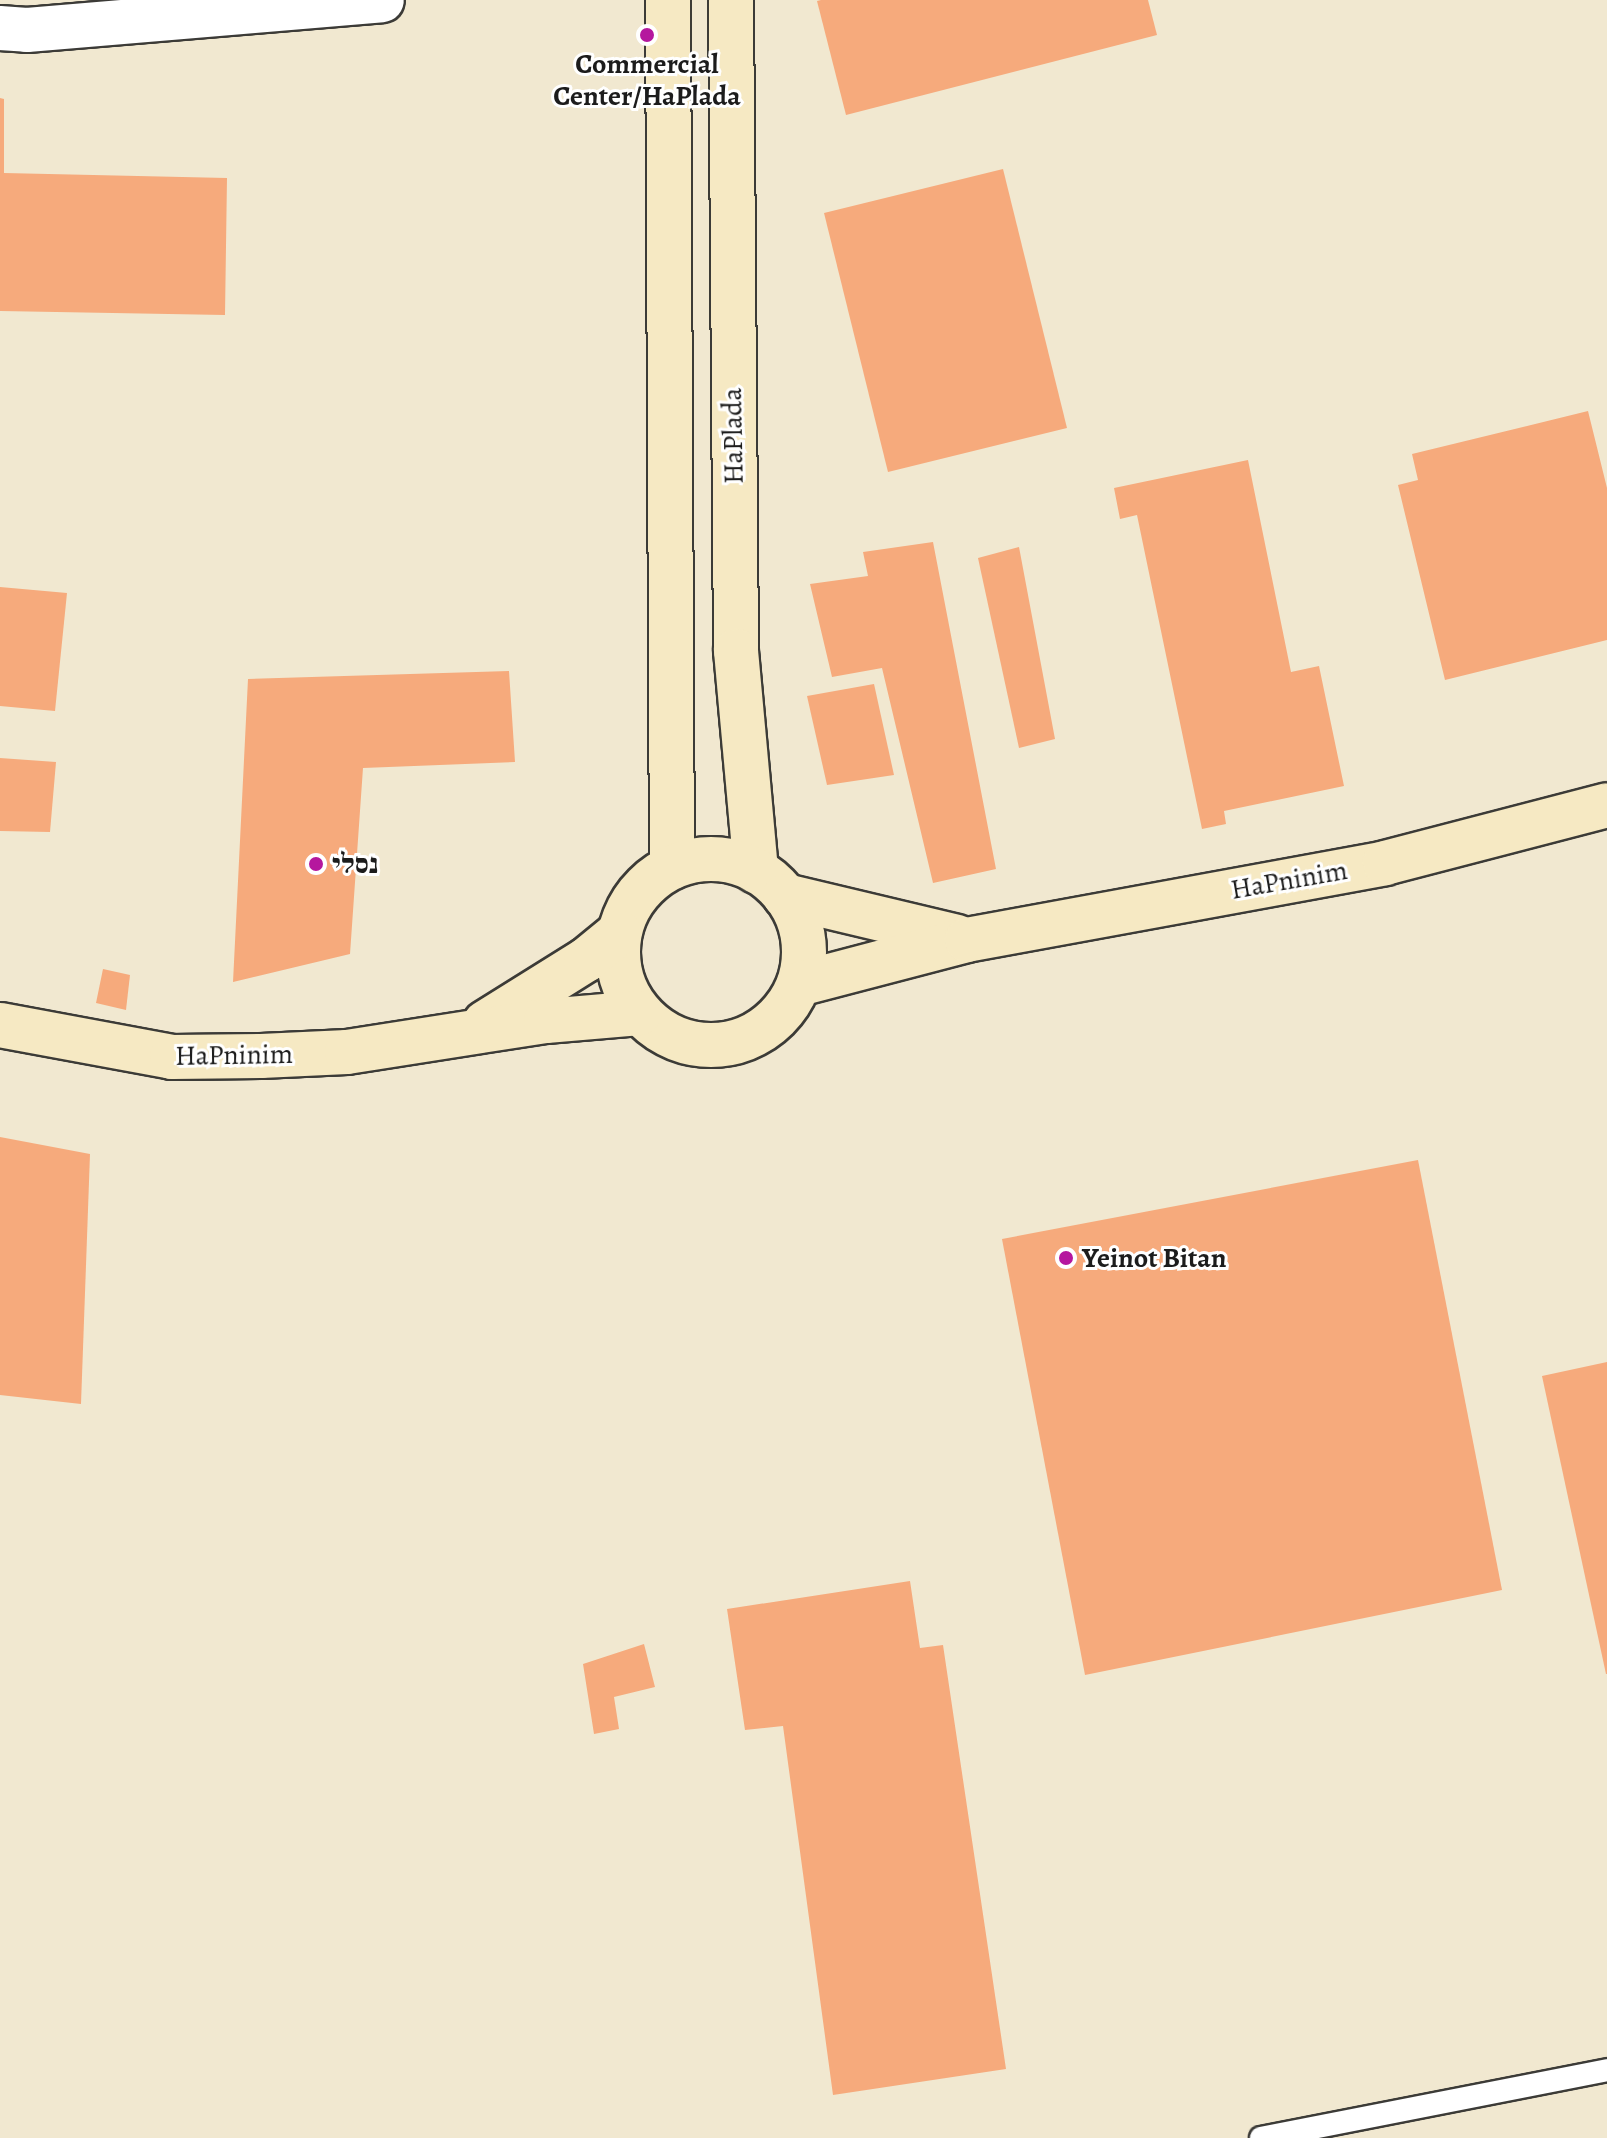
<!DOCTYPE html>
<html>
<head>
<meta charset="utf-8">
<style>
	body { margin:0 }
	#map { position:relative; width:1607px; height:2138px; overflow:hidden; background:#f1e8d0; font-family:Alegreya,"Frank Ruhl Libre",serif }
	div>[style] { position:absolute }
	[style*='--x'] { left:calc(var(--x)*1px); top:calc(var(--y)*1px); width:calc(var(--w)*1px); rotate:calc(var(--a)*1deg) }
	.building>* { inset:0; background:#f6aa7c }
	.roads { filter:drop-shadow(2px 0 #3c3b37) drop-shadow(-2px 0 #3c3b37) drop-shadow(0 2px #3c3b37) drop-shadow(0 -2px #3c3b37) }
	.lane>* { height:22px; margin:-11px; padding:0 11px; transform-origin:11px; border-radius:11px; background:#fff }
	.street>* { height:44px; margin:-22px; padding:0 22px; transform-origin:22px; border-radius:22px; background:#fff }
	.secondary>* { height:44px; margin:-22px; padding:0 22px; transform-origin:22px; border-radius:22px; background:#f6e9c3 }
	.secondary>.ring { margin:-22px; padding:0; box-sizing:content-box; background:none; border:44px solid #f6e9c3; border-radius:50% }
	.dots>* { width:22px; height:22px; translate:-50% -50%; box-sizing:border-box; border:4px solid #fff; border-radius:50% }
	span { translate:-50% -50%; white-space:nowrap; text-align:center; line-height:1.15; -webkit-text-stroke:6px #fff; paint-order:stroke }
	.poi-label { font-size:28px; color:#1c1c1c; font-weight:700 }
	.left { translate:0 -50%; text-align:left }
	.street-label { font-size:28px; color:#1c1c1c }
</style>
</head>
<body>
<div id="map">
	<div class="building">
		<i style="clip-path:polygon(821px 0,1148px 0,1157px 35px,846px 115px,817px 1px)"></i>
		<i style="clip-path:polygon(0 98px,4px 99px,4px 173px,227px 178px,225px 315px,0 311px)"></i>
		<i style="clip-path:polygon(1003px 169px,1067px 428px,888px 472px,824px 213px)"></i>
		<i style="clip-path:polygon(1588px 411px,1607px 488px,1607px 640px,1445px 680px,1398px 485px,1418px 480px,1412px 454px)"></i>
		<i style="clip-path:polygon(1248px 460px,1291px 672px,1319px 666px,1344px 786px,1224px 811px,1226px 824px,1202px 829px,1137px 515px,1120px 519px,1114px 488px)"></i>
		<i style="clip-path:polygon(933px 542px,996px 869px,933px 883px,882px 668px,832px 677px,810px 584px,868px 576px,863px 552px)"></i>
		<i style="clip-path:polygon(1019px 547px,1055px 739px,1019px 748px,978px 558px)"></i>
		<i style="clip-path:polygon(0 587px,67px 593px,55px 711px,0 706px)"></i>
		<i style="clip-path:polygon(509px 671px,515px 762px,363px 768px,350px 954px,233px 982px,248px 679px)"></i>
		<i style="clip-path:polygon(874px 684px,894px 775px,827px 785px,807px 696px)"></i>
		<i style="clip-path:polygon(0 758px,56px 762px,50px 832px,0 831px)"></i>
		<i style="clip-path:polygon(103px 969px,130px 975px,126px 1010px,96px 1003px)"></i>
		<i style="clip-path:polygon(0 1137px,90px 1154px,81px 1404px,0 1395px)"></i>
		<i style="clip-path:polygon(1418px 1160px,1502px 1590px,1085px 1675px,1002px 1239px)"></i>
		<i style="clip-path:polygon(1607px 1362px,1607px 1674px,1606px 1674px,1542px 1376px)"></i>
		<i style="clip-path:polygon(910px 1581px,920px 1648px,943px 1645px,1006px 2069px,833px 2095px,783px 1726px,745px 1730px,727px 1609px)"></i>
		<i style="clip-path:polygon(644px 1644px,655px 1687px,614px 1697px,619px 1729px,594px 1734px,583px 1664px)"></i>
	</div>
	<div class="roads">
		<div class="lane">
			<i style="--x:1261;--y:2138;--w:353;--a:-11.1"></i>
		</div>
		<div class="street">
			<i style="--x:0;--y:28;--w:27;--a:4"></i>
			<i style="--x:27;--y:30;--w:356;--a:-4.8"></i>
		</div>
		<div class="secondary">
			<i style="--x:668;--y:0;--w:867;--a:89.74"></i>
			<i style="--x:731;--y:0;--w:651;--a:89.56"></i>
			<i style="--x:736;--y:651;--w:221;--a:84.8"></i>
			<i class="ring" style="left:618px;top:859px;width:142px;height:142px"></i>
			<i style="--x:785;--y:896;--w:177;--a:13.4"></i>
			<i style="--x:799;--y:984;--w:174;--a:-14.7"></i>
			<i style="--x:967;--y:940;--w:425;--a:-10.4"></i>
			<i style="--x:1385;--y:863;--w:229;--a:-14.6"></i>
			<i style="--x:485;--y:1023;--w:119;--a:-32"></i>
			<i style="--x:586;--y:960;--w:43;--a:-39.3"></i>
			<i style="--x:0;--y:1025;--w:175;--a:10.5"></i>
			<i style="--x:172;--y:1057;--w:89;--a:-0.6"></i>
			<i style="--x:261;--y:1056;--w:86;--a:-2.7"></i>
			<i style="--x:347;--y:1052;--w:201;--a:-8.9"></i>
			<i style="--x:546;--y:1021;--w:94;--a:-4.9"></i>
		</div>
	</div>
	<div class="dots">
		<i style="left:647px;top:35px;background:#b5179e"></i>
		<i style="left:316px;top:864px;background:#b5179e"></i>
		<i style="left:1066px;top:1258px;background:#b5179e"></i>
	</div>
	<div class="poi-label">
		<span style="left:647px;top:80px">Commercial<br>Center/HaPlada</span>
		<span class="left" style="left:332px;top:864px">נסלי</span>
		<span class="left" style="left:1082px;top:1258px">Yeinot Bitan</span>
	</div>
	<div class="street-label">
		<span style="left:733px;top:436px;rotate:-91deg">HaPlada</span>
		<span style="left:1289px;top:880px;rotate:-10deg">HaPninim</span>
		<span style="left:234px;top:1055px;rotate:-1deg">HaPninim</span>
	</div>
</div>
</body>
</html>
